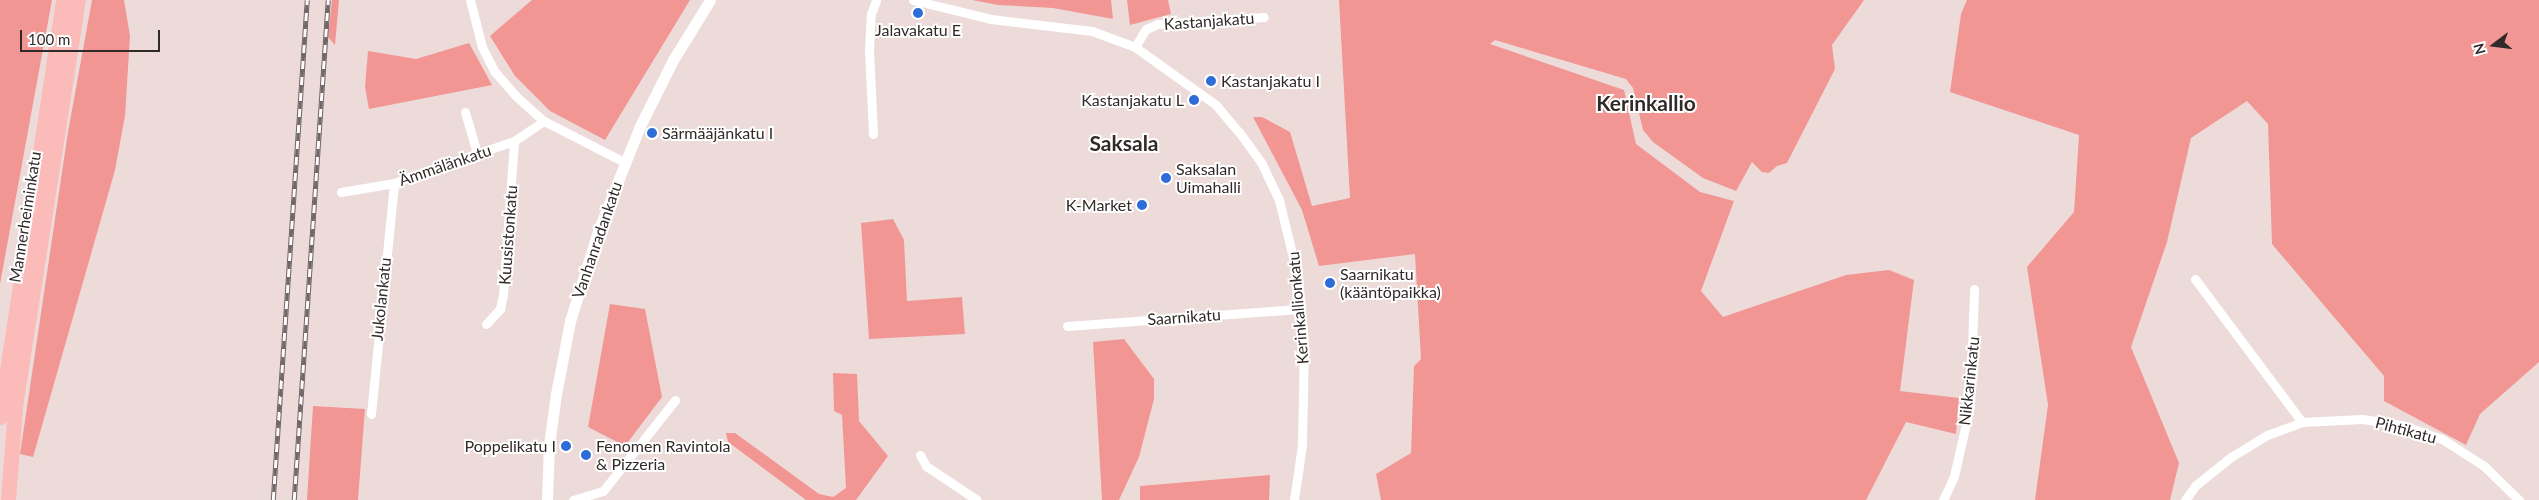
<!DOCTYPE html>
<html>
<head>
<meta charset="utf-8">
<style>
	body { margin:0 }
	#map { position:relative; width:2539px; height:500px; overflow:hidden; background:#eddbda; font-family:Lato,sans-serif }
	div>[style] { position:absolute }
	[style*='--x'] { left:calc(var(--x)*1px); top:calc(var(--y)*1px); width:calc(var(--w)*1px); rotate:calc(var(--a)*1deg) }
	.green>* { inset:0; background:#f29694 }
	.minor>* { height:9px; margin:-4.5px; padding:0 4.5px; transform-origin:4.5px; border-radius:4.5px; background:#fff }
	.tertiary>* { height:11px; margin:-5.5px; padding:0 5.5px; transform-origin:5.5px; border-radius:5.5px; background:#fff }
	.primary>* { height:15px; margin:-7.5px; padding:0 7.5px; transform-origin:7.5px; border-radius:7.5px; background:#fbbbb9 }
	.rail>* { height:4.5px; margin-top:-2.25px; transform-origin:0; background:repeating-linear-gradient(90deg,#fff 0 8px,#716766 0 16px); box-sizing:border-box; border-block:1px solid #716766 }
	.dots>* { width:14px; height:14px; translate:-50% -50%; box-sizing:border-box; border:2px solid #fff; border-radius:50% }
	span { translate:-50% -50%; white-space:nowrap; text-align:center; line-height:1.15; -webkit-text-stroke:4px #fff; paint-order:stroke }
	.street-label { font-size:16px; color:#302a29 }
	.poi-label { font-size:16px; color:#302a29 }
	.left { translate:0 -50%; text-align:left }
	.right { translate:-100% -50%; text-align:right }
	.district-label { font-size:21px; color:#302a29; font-weight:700 }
	.north { position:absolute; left:2469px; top:20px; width:50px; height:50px; -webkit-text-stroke:4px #fff; paint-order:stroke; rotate:255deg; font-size:14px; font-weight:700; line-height:20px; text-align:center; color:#302a29 }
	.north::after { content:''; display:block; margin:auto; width:18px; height:22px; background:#302a29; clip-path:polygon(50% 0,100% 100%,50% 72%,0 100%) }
	.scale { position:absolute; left:20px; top:30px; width:140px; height:22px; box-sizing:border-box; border:2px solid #302a29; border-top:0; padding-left:6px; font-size:15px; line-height:18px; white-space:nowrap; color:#302a29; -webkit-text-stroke:4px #fff; paint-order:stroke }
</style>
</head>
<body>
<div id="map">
	<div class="green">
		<i style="clip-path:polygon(0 0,52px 0,0 284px)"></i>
		<i style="clip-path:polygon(92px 0,124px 0,130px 36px,125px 116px,115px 170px,33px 457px,20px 454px,68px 132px)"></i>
		<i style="clip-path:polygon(332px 0,339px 0,335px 45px,328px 37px)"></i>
		<i style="clip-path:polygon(532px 0,690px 0,605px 140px,550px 111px,515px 76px,490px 36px)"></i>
		<i style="clip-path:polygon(972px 0,1111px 0,1113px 19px,1053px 8px,998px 5px)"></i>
		<i style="clip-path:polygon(1127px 0,1168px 0,1171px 14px,1130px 25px)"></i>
		<i style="clip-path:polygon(1339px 0,1864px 0,1832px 45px,1835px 69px,1787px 163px,1777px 166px,1769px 173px,1762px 172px,1752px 162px,1736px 191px,1703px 178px,1653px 142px,1643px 130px,1633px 88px,1626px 79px,1495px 40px,1490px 44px,1624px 90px,1636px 144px,1700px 192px,1734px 201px,1701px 291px,1723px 317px,1846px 275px,1889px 270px,1914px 280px,1900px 391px,1959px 398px,1956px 434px,1906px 422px,1866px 500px,1381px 500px,1376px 474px,1411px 453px,1414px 366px,1421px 359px,1415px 254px,1319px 266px,1302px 210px,1253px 117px,1262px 117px,1290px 132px,1312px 206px,1350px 198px)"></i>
		<i style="clip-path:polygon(1967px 0,2539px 0,2539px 362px,2480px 414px,2466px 445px,2384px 401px,2384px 376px,2272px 244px,2268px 124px,2247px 101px,2191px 138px,2167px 242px,2131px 347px,2179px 463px,2170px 500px,2035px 500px,2048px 405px,2027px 267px,2074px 212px,2079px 135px,1950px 92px,1961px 14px)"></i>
		<i style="clip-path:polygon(469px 43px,492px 85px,369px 109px,365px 87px,368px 51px,416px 59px)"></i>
		<i style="clip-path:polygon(893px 219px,904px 240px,907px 301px,962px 297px,965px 334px,869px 339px,861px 223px)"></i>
		<i style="clip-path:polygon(610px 304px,645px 309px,662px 397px,625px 446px,588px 427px)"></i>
		<i style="clip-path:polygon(1124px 339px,1154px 379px,1154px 399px,1139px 457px,1119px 500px,1102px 500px,1093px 342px)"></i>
		<i style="clip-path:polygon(833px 373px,857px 374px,859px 421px,888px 456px,856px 500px,806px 500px,728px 442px,726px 433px,735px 433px,819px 494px,833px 497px,846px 488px,842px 415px,834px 411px)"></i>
		<i style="clip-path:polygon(313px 406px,365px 409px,358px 500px,307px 500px)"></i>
		<i style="clip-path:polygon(1270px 475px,1269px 500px,1140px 500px,1140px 486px)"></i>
	</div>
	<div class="minor">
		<i style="--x:470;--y:0;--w:49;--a:75.7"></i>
		<i style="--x:482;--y:47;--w:28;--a:63"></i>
		<i style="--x:495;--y:72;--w:33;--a:49"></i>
		<i style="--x:517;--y:97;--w:36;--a:42"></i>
		<i style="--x:544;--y:121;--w:90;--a:27.1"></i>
		<i style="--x:913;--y:0;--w:80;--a:13.7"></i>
		<i style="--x:991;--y:19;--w:102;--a:6.8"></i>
		<i style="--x:1092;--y:31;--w:46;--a:20.4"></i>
		<i style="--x:1135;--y:47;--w:100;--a:35.6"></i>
		<i style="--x:1216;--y:105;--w:35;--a:50"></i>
		<i style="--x:1239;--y:132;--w:37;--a:54"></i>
		<i style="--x:1261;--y:162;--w:42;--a:64.7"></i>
		<i style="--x:1279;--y:200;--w:80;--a:76.3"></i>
		<i style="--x:1298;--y:278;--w:68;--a:85"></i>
		<i style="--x:1304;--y:346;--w:99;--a:91.2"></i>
		<i style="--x:1302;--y:445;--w:56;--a:98.3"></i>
		<i style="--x:1135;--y:47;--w:21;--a:-59"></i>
		<i style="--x:1146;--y:29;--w:13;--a:-23"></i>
		<i style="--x:1158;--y:24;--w:106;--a:-3.8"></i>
		<i style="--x:465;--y:112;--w:43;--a:73.7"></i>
		<i style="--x:873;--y:134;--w:85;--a:-92.7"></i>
		<i style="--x:869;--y:49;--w:35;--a:-87"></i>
		<i style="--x:871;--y:14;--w:15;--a:-70"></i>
		<i style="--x:341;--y:192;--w:54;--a:-9.6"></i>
		<i style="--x:394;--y:183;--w:127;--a:-19.3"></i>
		<i style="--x:514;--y:141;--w:36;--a:-34"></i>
		<i style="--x:2195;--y:279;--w:179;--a:53.2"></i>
		<i style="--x:486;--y:324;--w:21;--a:-47"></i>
		<i style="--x:500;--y:309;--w:14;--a:-78"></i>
		<i style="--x:503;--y:295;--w:154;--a:-85.9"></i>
		<i style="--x:1067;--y:326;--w:235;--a:-4.2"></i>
		<i style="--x:371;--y:414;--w:232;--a:-84.3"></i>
		<i style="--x:920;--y:455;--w:13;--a:61"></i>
		<i style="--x:926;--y:466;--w:61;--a:33.7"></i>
		<i style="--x:573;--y:500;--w:31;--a:-17"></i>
		<i style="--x:603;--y:491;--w:116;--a:-51.6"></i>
		<i style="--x:1943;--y:500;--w:26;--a:-65"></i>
		<i style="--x:1954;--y:476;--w:72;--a:-77.1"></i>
		<i style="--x:1970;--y:406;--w:117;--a:-88"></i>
		<i style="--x:2185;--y:500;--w:19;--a:-54"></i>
		<i style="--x:2196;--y:485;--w:45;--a:-38.7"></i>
		<i style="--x:2231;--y:457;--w:42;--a:-31.4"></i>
		<i style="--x:2267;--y:435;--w:37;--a:-20"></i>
		<i style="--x:2302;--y:422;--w:60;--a:-2.9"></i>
		<i style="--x:2362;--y:419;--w:40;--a:8.5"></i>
		<i style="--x:2402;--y:425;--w:42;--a:19.3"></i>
		<i style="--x:2442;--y:439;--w:50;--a:32.7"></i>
		<i style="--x:2484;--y:466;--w:49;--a:44.2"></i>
	</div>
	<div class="tertiary">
		<i style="--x:547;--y:500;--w:55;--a:-87.9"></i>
		<i style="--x:549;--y:445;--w:51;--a:-82.2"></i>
		<i style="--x:556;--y:394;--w:74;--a:-79.1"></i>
		<i style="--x:570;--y:321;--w:94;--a:-72.7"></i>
		<i style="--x:598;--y:231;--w:113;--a:-68.2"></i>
		<i style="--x:640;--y:126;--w:74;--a:-63.4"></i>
		<i style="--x:673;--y:60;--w:70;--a:-58.3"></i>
	</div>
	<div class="primary">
		<i style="--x:0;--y:417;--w:422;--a:-81.4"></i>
		<i style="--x:8;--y:500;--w:94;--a:-85.7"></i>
		<i style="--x:15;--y:406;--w:411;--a:-81.2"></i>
	</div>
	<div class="rail">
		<i style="--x:273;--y:500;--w:501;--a:-86.11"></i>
		<i style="--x:294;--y:500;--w:501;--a:-86.11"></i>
	</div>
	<div class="dots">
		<i style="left:918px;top:13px;background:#2e6cd9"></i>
		<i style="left:1211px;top:81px;background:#2e6cd9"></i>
		<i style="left:1194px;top:100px;background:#2e6cd9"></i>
		<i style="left:652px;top:133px;background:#2e6cd9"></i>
		<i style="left:1166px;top:178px;background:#2e6cd9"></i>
		<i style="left:1142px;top:205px;background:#2e6cd9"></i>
		<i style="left:1330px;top:283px;background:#2e6cd9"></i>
		<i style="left:566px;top:446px;background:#2e6cd9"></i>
		<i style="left:586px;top:455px;background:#2e6cd9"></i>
	</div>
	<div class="street-label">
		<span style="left:1209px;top:21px;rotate:-4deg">Kastanjakatu</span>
		<span style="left:445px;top:165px;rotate:-19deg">Ämmälänkatu</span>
		<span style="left:25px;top:217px;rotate:-81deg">Mannerheiminkatu</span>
		<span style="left:508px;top:235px;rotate:-86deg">Kuusistonkatu</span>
		<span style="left:597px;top:240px;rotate:-71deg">Vanhanradankatu</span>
		<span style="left:381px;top:299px;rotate:-84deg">Jukolankatu</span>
		<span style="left:1298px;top:308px;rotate:-95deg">Kerinkallionkatu</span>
		<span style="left:1184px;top:317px;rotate:-4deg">Saarnikatu</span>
		<span style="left:1969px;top:381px;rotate:-84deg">Nikkarinkatu</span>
		<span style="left:2406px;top:430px;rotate:15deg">Pihtikatu</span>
	</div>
	<div class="poi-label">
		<span style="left:918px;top:30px">Jalavakatu E</span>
		<span class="left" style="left:1221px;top:81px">Kastanjakatu I</span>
		<span class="right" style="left:1184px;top:100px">Kastanjakatu L</span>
		<span class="left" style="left:662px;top:133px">Särmääjänkatu I</span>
		<span class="left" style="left:1176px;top:178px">Saksalan<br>Uimahalli</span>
		<span class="right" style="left:1132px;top:205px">K-Market</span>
		<span class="left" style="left:1340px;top:283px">Saarnikatu<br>(kääntöpaikka)</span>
		<span class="right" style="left:556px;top:446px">Poppelikatu I</span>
		<span class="left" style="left:596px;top:455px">Fenomen Ravintola<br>&amp; Pizzeria</span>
	</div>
	<div class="district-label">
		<span style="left:1646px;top:103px">Kerinkallio</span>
		<span style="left:1124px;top:143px">Saksala</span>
	</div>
	<div class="north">N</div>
	<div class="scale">100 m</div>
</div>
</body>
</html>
